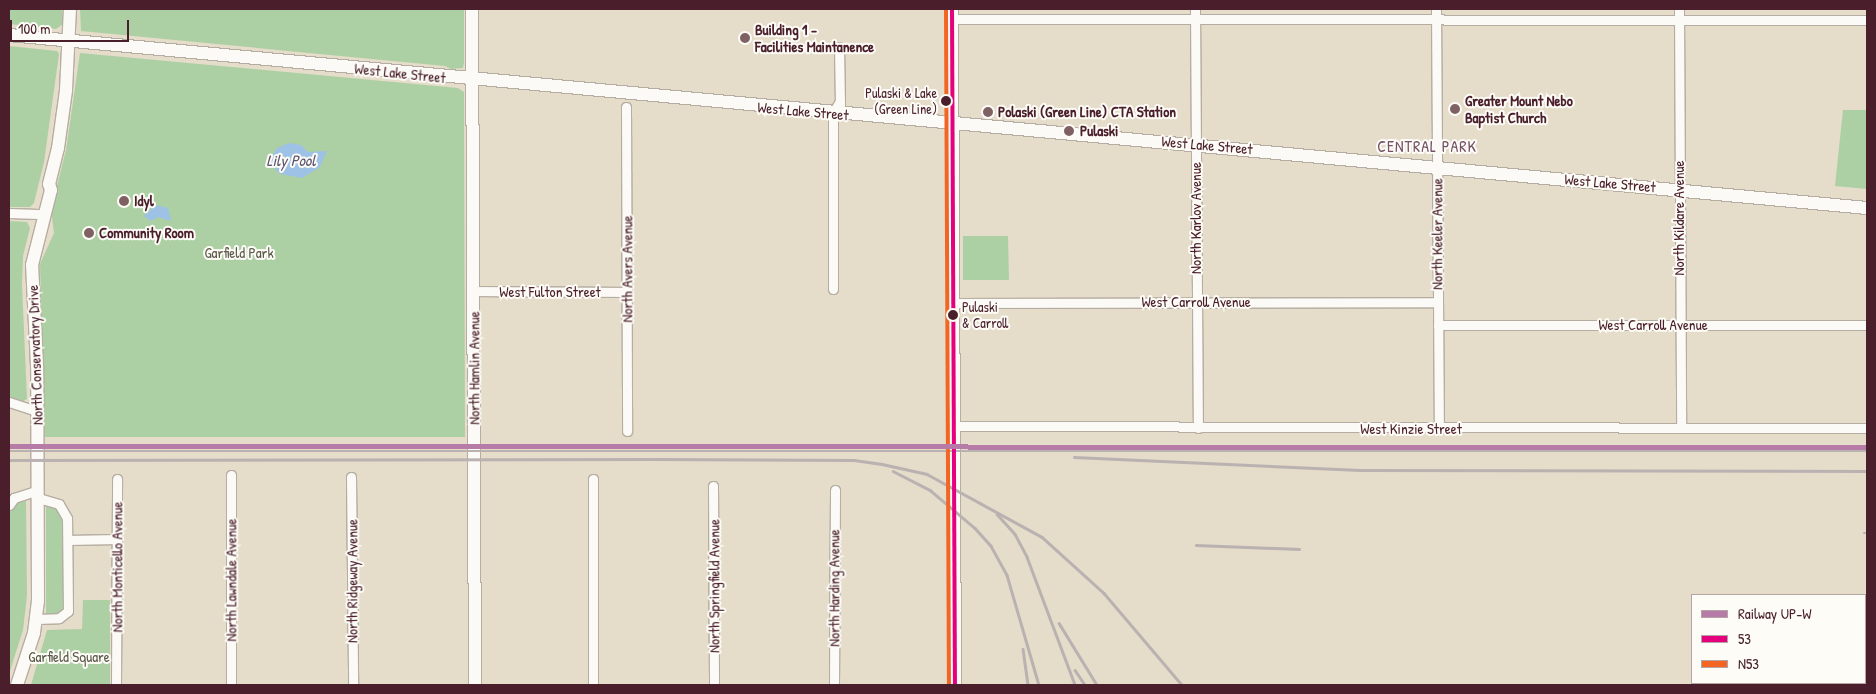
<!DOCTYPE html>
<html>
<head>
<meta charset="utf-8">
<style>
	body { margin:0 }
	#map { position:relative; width:1876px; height:694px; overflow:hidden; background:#e5dcca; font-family:"Patrick Hand",sans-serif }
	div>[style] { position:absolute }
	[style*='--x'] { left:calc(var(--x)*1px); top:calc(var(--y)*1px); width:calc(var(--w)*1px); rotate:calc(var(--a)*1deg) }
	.green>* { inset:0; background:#acd0a4 }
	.water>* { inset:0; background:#9ec2e5 }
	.roads { filter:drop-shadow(1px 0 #b6ada2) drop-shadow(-1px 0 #b6ada2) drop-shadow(0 1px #b6ada2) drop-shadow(0 -1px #b6ada2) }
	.street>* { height:9px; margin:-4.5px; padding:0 4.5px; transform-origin:4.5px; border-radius:4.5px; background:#fbfaf7 }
	.secondary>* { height:12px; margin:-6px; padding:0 6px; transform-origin:6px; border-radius:6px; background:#fbfaf7 }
	.rail>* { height:2.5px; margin:-1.25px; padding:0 1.25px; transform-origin:1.25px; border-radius:1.25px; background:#b9b2b1 }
	.bus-1>* { height:4px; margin:-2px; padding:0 2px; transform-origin:2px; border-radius:2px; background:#e5007d }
	.bus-2>* { height:4px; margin:-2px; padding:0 2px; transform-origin:2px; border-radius:2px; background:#f26522 }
	.rail-1>* { height:5px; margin:-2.5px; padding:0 2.5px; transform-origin:2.5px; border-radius:2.5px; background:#b67ba7 }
	.dots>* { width:14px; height:14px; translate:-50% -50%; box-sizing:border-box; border:2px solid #fdfcf7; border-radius:50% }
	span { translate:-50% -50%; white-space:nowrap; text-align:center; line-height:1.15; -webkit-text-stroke:4px #fdfcf7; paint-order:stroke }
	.bus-label { font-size:14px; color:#4a1f2b }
	.right { translate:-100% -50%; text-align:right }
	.left { translate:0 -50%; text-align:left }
	.poi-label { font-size:15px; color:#4a1f2b; font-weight:700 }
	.street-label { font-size:15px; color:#4a1f2b }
	.park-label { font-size:15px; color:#5c5a4a }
	.neighbourhood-label { font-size:16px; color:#755066; letter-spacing:1px }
	.water-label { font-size:16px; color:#5d5470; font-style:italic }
	.frame { position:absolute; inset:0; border:10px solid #4a1f2b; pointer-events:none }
	.legend { position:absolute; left:1691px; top:594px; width:175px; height:90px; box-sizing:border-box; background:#fdfcf7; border:1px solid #b5a4a5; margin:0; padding:6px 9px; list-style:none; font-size:15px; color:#4a1f2b }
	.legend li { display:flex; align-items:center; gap:10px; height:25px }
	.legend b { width:25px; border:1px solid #b5a4a5 }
	.scale { position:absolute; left:10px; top:20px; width:119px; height:22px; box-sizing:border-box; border:2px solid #4a1f2b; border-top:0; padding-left:6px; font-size:15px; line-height:18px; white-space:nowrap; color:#4a1f2b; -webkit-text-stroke:4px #fdfcf7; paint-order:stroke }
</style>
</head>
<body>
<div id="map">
	<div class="green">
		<i style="clip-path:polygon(9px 9px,62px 9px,62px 25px,56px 29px,9px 24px)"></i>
		<i style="clip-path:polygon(80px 9px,464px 9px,464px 63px,463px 68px,451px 69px,445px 66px,81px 31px)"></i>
		<i style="clip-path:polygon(9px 46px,57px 51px,59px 54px,44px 162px,34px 203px,30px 207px,9px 207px)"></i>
		<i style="clip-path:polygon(80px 53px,458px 88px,464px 92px,465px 437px,45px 437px,40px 264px,54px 233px,51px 209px,66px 150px)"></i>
		<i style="clip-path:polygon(1843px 110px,1867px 110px,1867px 189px,1835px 186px)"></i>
		<i style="clip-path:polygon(9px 221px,27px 222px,30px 228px,23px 256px,22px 284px,27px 399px,20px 403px,9px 397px)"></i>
		<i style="clip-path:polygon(963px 236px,1008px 236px,1009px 280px,963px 280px)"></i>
		<i style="clip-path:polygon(20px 498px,26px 502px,27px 596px,23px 630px,9px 674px,9px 512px)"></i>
		<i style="clip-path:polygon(46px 504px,52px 504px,64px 518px,65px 610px,61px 615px,46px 614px)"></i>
		<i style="clip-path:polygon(83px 600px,110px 600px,110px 684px,31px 685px,47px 630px,82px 629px)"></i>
	</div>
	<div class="water">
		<i style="clip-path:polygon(289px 143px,301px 145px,308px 152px,327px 151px,320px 167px,302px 178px,280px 174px,270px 163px,271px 158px,277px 148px)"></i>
		<i style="clip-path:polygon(155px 205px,168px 208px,171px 221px,158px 217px,151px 221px,144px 216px)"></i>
	</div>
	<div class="roads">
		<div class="street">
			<i style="--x:1195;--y:9;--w:419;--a:89.6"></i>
			<i style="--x:1436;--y:9;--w:420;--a:89.6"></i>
			<i style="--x:1679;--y:9;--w:419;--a:89.7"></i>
			<i style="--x:952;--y:19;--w:915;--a:0.06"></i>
			<i style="--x:839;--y:47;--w:59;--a:89"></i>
			<i style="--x:626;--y:107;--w:324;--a:89.8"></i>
			<i style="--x:9;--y:213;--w:36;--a:2"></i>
			<i style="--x:833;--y:289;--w:176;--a:-90"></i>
			<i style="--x:833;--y:113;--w:14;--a:-60"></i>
			<i style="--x:473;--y:291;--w:154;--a:0.4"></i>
			<i style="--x:953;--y:303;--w:485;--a:-0.1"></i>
			<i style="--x:1438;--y:325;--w:429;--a:0"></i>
			<i style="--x:9;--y:402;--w:29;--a:18"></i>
			<i style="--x:955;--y:426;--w:912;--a:0.13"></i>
			<i style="--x:231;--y:475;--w:210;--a:90"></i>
			<i style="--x:351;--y:477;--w:208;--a:89.4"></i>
			<i style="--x:593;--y:479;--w:206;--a:90"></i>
			<i style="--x:713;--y:486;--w:199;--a:89.7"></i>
			<i style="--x:9;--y:505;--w:9;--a:-54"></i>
			<i style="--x:14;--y:498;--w:25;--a:-18"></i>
			<i style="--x:68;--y:540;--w:49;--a:-1.2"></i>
			<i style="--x:36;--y:619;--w:23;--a:-2"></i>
			<i style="--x:59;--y:618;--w:11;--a:-38"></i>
			<i style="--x:68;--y:611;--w:93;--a:-90.6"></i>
			<i style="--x:67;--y:518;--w:16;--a:-120"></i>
			<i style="--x:59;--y:504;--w:22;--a:-164"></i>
			<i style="--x:116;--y:685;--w:206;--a:-89.7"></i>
			<i style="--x:834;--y:685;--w:195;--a:-89.7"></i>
		</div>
		<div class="secondary">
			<i style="--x:472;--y:9;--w:676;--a:89.75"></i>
			<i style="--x:952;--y:9;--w:676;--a:89.75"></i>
			<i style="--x:9;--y:35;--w:1866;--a:5.32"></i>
			<i style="--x:17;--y:685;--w:55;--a:-71.9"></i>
			<i style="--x:34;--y:633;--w:32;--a:-83"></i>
			<i style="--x:38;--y:601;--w:235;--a:-90.2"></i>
			<i style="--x:37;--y:366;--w:101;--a:-92.8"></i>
			<i style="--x:32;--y:265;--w:77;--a:-75.8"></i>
			<i style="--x:51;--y:190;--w:6;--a:-108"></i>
			<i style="--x:49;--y:184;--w:37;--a:-76"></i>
			<i style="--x:58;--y:148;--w:59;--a:-82.1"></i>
			<i style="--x:66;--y:90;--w:81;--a:-87.2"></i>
		</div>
	</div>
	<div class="rail">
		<i style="--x:9;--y:451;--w:1858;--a:0"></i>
		<i style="--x:1074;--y:457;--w:286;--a:2.6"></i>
		<i style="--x:1360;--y:470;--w:507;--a:0.11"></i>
		<i style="--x:9;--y:460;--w:645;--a:-0.09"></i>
		<i style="--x:654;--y:459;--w:200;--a:0.3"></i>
		<i style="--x:854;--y:460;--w:28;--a:8"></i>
		<i style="--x:882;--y:464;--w:46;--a:12.5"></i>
		<i style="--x:927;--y:474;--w:131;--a:28.7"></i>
		<i style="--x:1042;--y:537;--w:84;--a:42.1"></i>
		<i style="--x:1104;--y:593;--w:121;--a:49.7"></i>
		<i style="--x:893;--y:471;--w:42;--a:27.2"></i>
		<i style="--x:930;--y:490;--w:59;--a:40.2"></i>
		<i style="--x:975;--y:528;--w:24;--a:48"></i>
		<i style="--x:991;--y:546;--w:33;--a:61"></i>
		<i style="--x:1007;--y:575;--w:115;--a:73.8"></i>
		<i style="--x:997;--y:514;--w:27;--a:48"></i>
		<i style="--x:1015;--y:534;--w:26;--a:62"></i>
		<i style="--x:1027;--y:557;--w:137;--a:69.4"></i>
		<i style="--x:1864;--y:533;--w:3;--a:0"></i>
		<i style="--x:1196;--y:545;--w:103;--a:2.2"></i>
		<i style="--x:1059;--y:623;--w:73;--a:58.5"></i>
		<i style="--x:1023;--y:649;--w:36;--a:82"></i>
		<i style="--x:1075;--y:670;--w:18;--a:56"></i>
	</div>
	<div class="bus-1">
		<i style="--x:952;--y:9;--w:676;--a:89.75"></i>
	</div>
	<div class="bus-2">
		<i style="--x:946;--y:9;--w:676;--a:89.75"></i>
	</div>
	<div class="rail-1">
		<i style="--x:9;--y:446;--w:1858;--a:0.03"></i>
	</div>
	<div class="dots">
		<i style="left:745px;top:38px;background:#806163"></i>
		<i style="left:946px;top:101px;background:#4a1f2b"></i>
		<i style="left:1455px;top:109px;background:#806163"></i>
		<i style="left:988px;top:112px;background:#806163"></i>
		<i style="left:1069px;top:131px;background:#806163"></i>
		<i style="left:124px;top:201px;background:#806163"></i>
		<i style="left:89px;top:233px;background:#806163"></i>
		<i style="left:953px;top:315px;background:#4a1f2b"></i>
	</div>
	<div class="bus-label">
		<span class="right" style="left:937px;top:101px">Pulaski &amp; Lake<br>(Green Line)</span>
		<span class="left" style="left:962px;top:315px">Pulaski<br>&amp; Carroll</span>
	</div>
	<div class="poi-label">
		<span class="left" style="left:755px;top:38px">Building 1 -<br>Facilities Maintanence</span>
		<span class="left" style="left:1465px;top:109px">Greater Mount Nebo<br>Baptist Church</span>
		<span class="left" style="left:998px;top:112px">Polaski (Green Line) CTA Station</span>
		<span class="left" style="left:1080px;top:131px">Pulaski</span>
		<span class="left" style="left:134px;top:201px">Idyl</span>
		<span class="left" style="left:99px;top:233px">Community Room</span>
	</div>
	<div class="street-label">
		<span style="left:400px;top:73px;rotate:6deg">West Lake Street</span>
		<span style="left:803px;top:111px;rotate:5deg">West Lake Street</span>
		<span style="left:1207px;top:145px;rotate:5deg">West Lake Street</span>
		<span style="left:1610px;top:183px;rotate:5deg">West Lake Street</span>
		<span style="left:1196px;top:218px;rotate:-90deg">North Karlov Avenue</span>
		<span style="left:1679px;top:218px;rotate:-90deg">North Kildare Avenue</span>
		<span style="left:1437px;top:234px;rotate:-90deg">North Keeler Avenue</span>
		<span style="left:627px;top:269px;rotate:-90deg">North Avers Avenue</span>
		<span style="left:550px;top:292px">West Fulton Street</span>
		<span style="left:1196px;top:302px">West Carroll Avenue</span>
		<span style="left:1653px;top:325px">West Carroll Avenue</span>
		<span style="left:35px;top:355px;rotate:-92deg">North Conservatory Drive</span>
		<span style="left:474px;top:368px;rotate:-90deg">North Hamlin Avenue</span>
		<span style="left:1411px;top:429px">West Kinzie Street</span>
		<span style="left:117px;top:567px;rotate:-90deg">North Monticello Avenue</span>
		<span style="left:231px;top:580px;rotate:-90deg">North Lawndale Avenue</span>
		<span style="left:352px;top:581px;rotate:-90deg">North Ridgeway Avenue</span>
		<span style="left:714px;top:586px;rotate:-90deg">North Springfield Avenue</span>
		<span style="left:834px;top:588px;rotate:-90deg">North Harding Avenue</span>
	</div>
	<div class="park-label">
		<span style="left:239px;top:253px">Garfield Park</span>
		<span style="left:69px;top:657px">Garfield Square</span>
	</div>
	<div class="neighbourhood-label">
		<span style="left:1427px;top:146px">CENTRAL PARK</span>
	</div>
	<div class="water-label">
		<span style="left:291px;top:160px">Lily Pool</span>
	</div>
	<div class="frame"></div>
	<ul class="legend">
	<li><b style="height:6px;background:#b67ba7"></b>Railway UP-W</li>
	<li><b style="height:6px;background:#e5007d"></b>53</li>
	<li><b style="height:6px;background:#f26522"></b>N53</li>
	</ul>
	<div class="scale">100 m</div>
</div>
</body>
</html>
